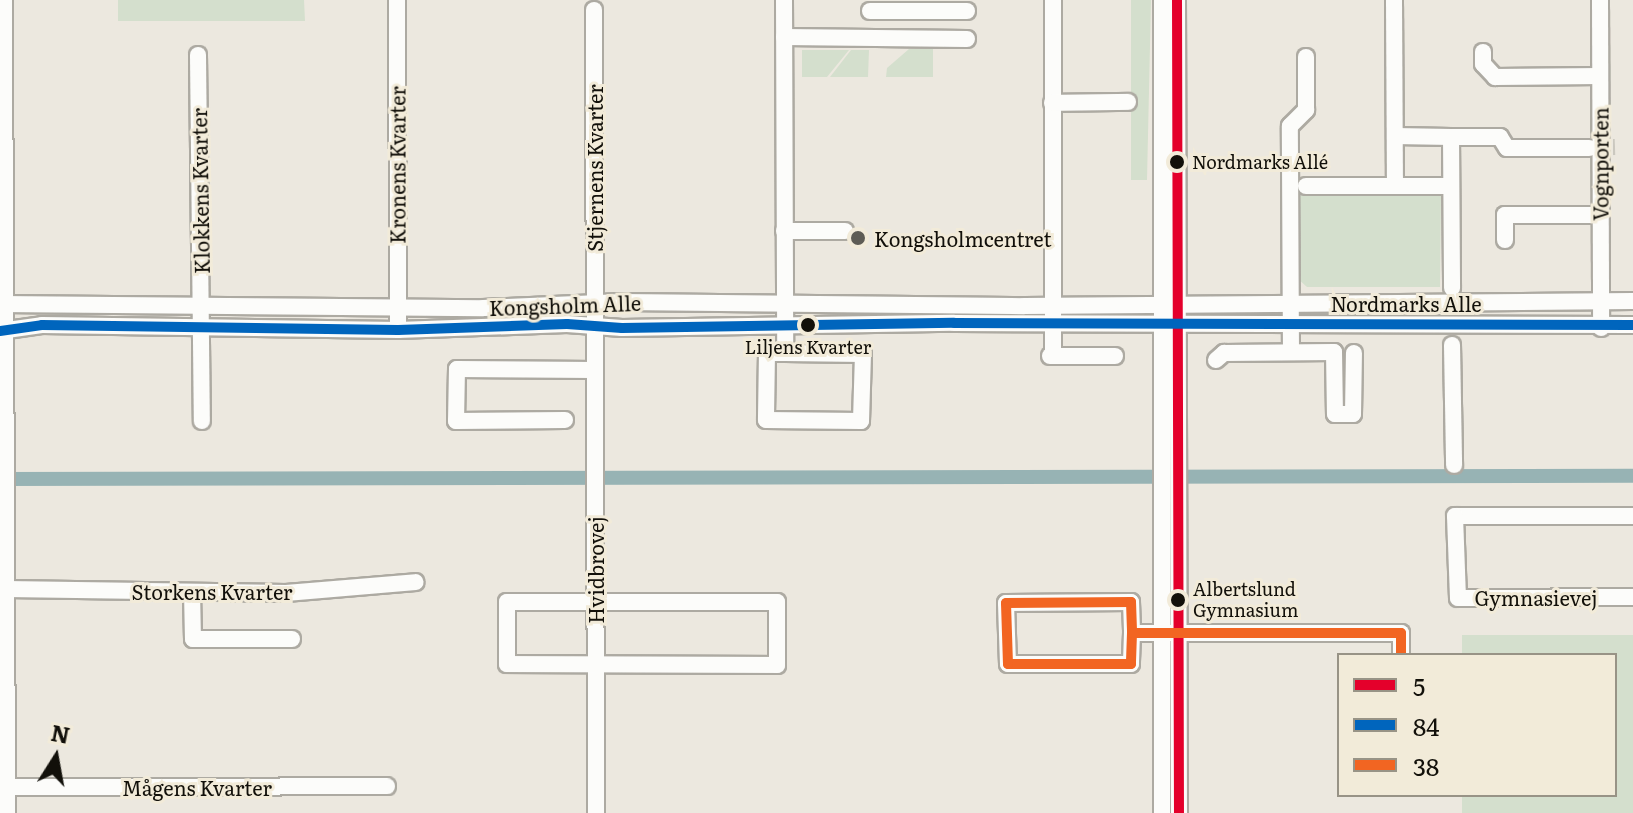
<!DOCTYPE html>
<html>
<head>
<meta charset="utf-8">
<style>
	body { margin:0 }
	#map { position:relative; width:1633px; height:813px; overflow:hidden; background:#ece8df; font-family:Literata,serif }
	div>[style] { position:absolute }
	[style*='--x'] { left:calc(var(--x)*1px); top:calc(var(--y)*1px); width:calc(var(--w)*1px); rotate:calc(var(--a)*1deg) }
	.green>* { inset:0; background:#d4dfcd }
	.canal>* { height:14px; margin:-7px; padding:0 7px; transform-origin:7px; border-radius:7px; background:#97b3b4 }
	.minor-tunnel>* { height:16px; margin-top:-8px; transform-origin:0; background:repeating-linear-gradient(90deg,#cbc8bf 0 16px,transparent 0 24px) }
	.roads { filter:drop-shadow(2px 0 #adaaa2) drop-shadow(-2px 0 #adaaa2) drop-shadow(0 2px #adaaa2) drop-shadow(0 -2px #adaaa2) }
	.minor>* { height:16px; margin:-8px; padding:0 8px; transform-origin:8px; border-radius:8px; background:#fcfcfa }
	.bus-1>* { height:10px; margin:-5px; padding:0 5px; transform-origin:5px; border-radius:5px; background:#e4002b }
	.bus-2>* { height:10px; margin:-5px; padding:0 5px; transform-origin:5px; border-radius:5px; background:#0065bd }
	.bus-3>* { height:10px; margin:-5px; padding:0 5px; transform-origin:5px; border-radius:5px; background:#f26522 }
	.dots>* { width:22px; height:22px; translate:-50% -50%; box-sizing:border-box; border:4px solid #f2ebd9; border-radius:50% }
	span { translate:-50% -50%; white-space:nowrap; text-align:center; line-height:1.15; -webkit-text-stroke:6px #f2ebd9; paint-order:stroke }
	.bus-label { font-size:18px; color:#12100a }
	.left { translate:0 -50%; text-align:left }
	.street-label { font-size:20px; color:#12100a }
	.poi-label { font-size:20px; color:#12100a }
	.legend { position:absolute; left:1337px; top:653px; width:280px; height:144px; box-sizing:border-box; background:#f2ebd9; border:2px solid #989386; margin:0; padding:10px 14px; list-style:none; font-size:24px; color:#12100a }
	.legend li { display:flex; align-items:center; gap:16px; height:40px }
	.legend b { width:40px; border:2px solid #989386 }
	.north { position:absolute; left:16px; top:717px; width:80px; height:80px; -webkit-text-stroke:6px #f2ebd9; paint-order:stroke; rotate:11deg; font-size:22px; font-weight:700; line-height:32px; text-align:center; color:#12100a }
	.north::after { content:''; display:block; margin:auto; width:28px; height:36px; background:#12100a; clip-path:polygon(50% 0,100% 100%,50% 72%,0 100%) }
</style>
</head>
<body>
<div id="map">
	<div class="green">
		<i style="clip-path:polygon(118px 0,304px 0,305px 21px,118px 21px)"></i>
		<i style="clip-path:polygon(1131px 0,1151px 0,1147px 180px,1131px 180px)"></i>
		<i style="clip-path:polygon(909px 49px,933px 49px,933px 77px,886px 77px,887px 68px)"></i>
		<i style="clip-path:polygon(802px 50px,849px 50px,827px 77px,802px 77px)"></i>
		<i style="clip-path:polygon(851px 50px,869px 50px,868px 77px,830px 77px)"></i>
		<i style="clip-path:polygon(1298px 192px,1441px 192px,1440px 287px,1307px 287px,1297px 278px)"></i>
		<i style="clip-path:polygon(1462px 635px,1633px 635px,1633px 813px,1462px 813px,1462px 795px,1615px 795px,1615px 655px,1462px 655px)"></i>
	</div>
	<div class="canal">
		<i style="--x:0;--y:479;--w:1633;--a:-0.11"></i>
	</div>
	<div class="minor-tunnel">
		<i style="--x:1589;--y:148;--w:26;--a:-2"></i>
		<i style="--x:1452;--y:291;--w:54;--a:90"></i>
	</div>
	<div class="roads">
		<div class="minor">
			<i style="--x:4;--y:0;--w:813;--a:89.79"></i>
			<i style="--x:397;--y:0;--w:330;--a:89.8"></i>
			<i style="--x:784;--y:0;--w:353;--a:89.8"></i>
			<i style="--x:785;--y:353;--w:18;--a:180"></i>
			<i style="--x:767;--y:353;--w:67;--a:90.9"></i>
			<i style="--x:766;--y:420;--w:95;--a:0.6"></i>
			<i style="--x:861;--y:421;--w:67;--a:-88.3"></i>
			<i style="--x:863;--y:354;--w:78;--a:-179.3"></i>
			<i style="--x:1053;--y:0;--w:356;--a:90"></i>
			<i style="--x:1162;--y:0;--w:813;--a:90"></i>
			<i style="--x:1177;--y:0;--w:813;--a:89.86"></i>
			<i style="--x:1394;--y:0;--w:186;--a:89.7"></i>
			<i style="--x:1600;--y:0;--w:328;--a:89.8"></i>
			<i style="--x:594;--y:10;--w:803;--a:89.86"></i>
			<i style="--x:870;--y:11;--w:97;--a:0"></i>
			<i style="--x:784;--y:37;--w:183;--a:0.6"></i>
			<i style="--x:1483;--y:52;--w:12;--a:90"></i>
			<i style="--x:1483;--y:64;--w:18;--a:47"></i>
			<i style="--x:1495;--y:77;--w:105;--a:-0.5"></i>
			<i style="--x:198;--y:55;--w:366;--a:89.4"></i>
			<i style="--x:1052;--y:103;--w:76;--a:-0.8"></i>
			<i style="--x:1395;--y:136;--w:56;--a:1"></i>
			<i style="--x:1451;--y:137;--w:151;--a:89.6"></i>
			<i style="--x:1451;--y:137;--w:49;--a:0"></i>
			<i style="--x:1500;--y:137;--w:13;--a:58"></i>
			<i style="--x:1507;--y:148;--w:82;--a:0"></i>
			<i style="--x:1306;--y:186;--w:145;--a:0"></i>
			<i style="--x:784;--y:231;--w:61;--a:0"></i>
			<i style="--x:1505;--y:240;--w:25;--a:-90"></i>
			<i style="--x:1505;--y:215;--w:96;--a:0"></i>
			<i style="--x:0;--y:304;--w:483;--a:0.5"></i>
			<i style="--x:483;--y:308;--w:139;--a:-2.5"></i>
			<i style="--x:622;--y:302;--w:402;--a:0.6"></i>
			<i style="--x:1024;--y:306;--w:609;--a:-0.47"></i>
			<i style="--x:0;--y:331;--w:42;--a:-8.1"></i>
			<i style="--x:42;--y:325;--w:356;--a:0.8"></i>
			<i style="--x:398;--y:330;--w:169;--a:-2"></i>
			<i style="--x:567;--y:324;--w:55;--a:4.2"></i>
			<i style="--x:622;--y:328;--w:332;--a:-0.9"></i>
			<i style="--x:954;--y:323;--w:679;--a:0.17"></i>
			<i style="--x:1452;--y:345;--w:120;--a:89"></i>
			<i style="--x:1291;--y:352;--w:226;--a:-90.3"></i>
			<i style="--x:1290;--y:126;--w:23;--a:-45"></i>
			<i style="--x:1306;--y:110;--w:53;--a:-90"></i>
			<i style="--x:1050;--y:356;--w:65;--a:0"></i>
			<i style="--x:1216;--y:360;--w:11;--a:-41"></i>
			<i style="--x:1224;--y:353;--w:110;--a:-0.5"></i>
			<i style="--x:1334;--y:352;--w:62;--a:89.1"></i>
			<i style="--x:1335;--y:414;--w:18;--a:0"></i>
			<i style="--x:1353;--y:414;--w:61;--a:-89.1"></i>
			<i style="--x:565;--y:420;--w:109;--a:179.5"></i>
			<i style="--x:456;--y:421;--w:52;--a:-88.9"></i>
			<i style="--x:457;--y:369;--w:137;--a:0.4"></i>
			<i style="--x:1633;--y:516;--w:178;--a:180"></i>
			<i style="--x:1455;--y:516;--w:82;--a:87.9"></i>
			<i style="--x:1458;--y:598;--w:175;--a:-0.3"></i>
			<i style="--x:6;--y:589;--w:280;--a:0.8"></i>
			<i style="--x:286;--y:593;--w:130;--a:-4.8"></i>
			<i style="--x:192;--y:592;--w:47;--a:88.8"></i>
			<i style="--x:193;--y:639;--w:99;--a:0"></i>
			<i style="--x:507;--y:602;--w:270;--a:0"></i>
			<i style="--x:777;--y:602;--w:63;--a:90"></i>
			<i style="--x:777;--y:665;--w:270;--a:-179.8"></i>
			<i style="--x:507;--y:664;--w:62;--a:-90"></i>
			<i style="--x:1132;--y:633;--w:31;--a:92"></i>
			<i style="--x:1131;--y:664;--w:123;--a:180"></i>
			<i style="--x:1008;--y:664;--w:61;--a:-91.9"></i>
			<i style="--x:1006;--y:603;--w:125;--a:-0.5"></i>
			<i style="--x:1131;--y:602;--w:31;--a:88"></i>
			<i style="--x:1132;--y:633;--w:269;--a:0"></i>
			<i style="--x:1401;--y:633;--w:22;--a:90"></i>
			<i style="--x:0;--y:787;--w:387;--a:-0.1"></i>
		</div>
	</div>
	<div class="bus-1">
		<i style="--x:1177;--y:0;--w:813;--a:89.86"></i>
	</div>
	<div class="bus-2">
		<i style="--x:0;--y:331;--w:42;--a:-8.1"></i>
		<i style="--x:42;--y:325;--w:356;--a:0.8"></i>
		<i style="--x:398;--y:330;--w:169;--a:-2"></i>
		<i style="--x:567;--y:324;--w:55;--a:4.2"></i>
		<i style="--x:622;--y:328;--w:332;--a:-0.9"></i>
		<i style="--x:954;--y:323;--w:679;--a:0.17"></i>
	</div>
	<div class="bus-3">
		<i style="--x:1132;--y:633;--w:31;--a:92"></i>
		<i style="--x:1131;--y:664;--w:123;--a:180"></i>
		<i style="--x:1008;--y:664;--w:61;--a:-91.9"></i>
		<i style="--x:1006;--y:603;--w:125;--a:-0.5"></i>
		<i style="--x:1131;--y:602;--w:31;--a:88"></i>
		<i style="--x:1132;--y:633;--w:269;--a:0"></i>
		<i style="--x:1401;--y:633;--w:22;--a:90"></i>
	</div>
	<div class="dots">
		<i style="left:1177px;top:162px;background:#12100a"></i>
		<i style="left:858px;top:238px;background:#5e5c55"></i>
		<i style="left:808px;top:325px;background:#12100a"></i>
		<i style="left:1178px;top:600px;background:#12100a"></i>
	</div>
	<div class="bus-label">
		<span class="left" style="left:1192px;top:162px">Nordmarks Allé</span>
		<span style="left:808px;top:347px">Liljens Kvarter</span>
		<span class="left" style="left:1193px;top:600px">Albertslund<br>Gymnasium</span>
	</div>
	<div class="street-label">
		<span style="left:1600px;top:164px;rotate:-90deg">Vognporten</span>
		<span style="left:397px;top:165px;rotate:-90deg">Kronens Kvarter</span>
		<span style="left:594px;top:168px;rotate:-90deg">Stjernens Kvarter</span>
		<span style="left:200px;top:191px;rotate:-91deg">Klokkens Kvarter</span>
		<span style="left:1406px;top:303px">Nordmarks Alle</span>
		<span style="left:565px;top:305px;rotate:-2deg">Kongsholm Alle</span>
		<span style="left:595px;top:570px;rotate:-90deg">Hvidbrovej</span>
		<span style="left:212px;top:591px">Storkens Kvarter</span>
		<span style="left:1536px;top:597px">Gymnasievej</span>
		<span style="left:197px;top:787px">Mågens Kvarter</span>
	</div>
	<div class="poi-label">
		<span class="left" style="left:874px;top:238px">Kongsholmcentret</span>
	</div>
	<ul class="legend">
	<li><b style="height:10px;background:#e4002b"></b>5</li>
	<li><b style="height:10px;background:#0065bd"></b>84</li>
	<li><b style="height:10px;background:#f26522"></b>38</li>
	</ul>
	<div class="north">N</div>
</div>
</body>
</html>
